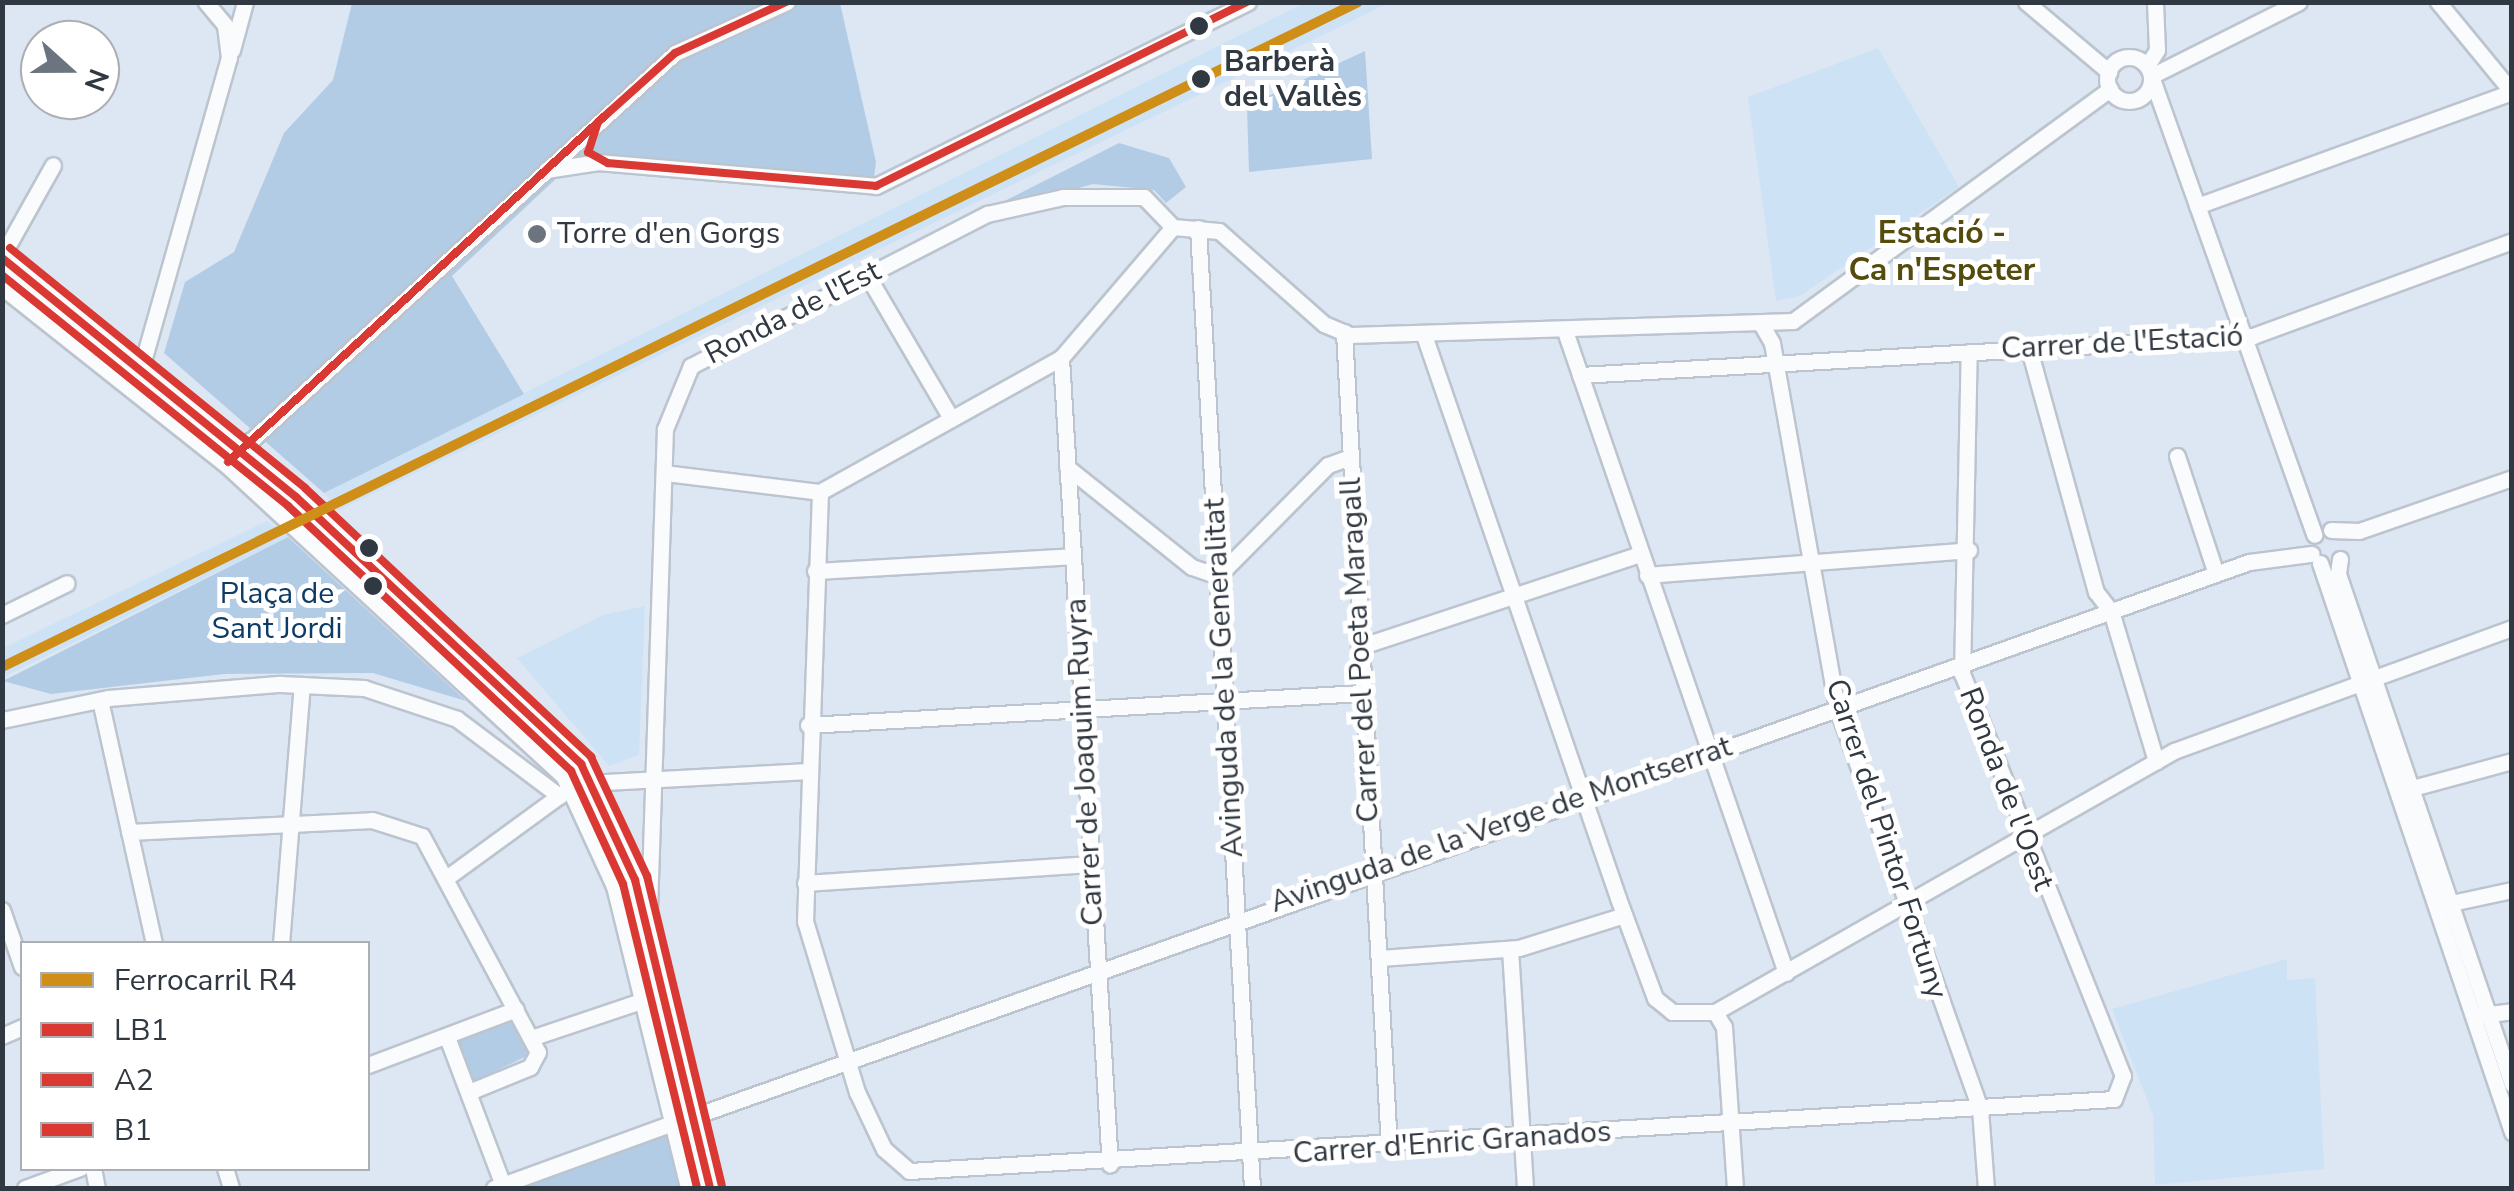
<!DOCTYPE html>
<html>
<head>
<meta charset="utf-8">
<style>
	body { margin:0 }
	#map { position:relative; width:2514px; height:1191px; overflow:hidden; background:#dce7f3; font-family:"Nunito Sans",sans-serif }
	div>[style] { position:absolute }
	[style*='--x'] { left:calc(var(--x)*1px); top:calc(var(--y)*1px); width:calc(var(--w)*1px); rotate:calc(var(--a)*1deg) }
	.built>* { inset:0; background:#cee2f6 }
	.green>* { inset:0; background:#b3cce6 }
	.roads { filter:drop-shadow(2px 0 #bcc4ce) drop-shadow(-2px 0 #bcc4ce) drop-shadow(0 2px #bcc4ce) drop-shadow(0 -2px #bcc4ce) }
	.street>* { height:15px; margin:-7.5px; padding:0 7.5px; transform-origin:7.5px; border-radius:7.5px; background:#fafbfd }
	.street>.ring { margin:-7.5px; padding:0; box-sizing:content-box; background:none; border:15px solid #fafbfd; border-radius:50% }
	.secondary>* { height:22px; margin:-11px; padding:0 11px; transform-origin:11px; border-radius:11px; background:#fafbfd }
	.bus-1>* { height:8px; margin:-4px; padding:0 4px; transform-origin:4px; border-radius:4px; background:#da3832 }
	.bus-2>* { height:8px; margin:-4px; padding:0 4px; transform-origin:4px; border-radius:4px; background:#da3832 }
	.bus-3>* { height:8px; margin:-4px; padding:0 4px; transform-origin:4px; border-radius:4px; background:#da3832 }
	.rail-1>* { height:10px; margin:-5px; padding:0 5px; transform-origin:5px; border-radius:5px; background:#ce8e17 }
	.dots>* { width:28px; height:28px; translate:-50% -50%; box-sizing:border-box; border:5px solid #fff; border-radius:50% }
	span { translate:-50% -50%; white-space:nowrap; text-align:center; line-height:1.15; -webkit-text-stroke:10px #fff; paint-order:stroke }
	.stop-label { font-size:30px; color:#303841; font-weight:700 }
	.left { translate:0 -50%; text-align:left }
	.poi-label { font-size:30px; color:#303841 }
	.street-label { font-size:30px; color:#303841 }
	.park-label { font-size:30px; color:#0c3c65 }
	.neighbourhood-label { font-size:32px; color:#544c0d; font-weight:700 }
	.frame { position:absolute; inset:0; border:5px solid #303841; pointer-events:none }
	.legend { position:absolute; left:20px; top:941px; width:350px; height:230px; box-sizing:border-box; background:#fff; border:2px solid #acafb3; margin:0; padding:12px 18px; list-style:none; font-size:30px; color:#303841 }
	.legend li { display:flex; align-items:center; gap:20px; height:50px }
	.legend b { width:50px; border:2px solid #acafb3 }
	.north { position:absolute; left:20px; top:20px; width:100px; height:100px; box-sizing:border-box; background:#fff; border:2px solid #acafb3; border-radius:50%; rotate:111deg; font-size:28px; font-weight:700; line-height:40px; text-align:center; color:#303841 }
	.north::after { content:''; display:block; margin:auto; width:35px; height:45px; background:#6c757f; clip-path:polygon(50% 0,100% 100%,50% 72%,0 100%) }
</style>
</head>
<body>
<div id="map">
	<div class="built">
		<i style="clip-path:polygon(1304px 3px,1389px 3px,339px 510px,324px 493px)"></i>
		<i style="clip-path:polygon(1878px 48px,1959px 187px,1800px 296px,1776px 301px,1748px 97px)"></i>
		<i style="clip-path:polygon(267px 521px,288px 537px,3px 677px,3px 648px)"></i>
		<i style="clip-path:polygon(645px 606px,639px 755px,609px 766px,517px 658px,603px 615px)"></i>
		<i style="clip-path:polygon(2287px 959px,2287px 980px,2315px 978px,2324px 1169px,2155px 1185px,2153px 1115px,2112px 1009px)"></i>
	</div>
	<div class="green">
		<i style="clip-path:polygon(352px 3px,840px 3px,876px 162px,872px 194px,605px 169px,560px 175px,452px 276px,524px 394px,324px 493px,164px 353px,185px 282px,234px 252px,284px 133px,333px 80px)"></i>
		<i style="clip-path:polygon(1365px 51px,1372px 159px,1249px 172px,1247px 106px)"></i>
		<i style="clip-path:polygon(1119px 143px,1169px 158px,1186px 187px,1166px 203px,1154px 190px,1093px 184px,975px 216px)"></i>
		<i style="clip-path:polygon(288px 537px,466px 701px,373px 673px,224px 674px,51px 694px,3px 681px)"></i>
		<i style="clip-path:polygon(513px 1018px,529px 1055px,471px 1083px,457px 1042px)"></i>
		<i style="clip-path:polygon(672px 1134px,684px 1188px,512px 1188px)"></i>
	</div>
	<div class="roads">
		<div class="street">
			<i style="--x:2026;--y:2;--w:109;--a:40.1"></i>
			<i style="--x:2299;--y:2;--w:165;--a:153.4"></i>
			<i style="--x:2151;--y:76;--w:487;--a:70.4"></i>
			<i style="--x:232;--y:50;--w:50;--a:-74.8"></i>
			<i class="ring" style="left:2107px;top:57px;width:29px;height:29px"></i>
			<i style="--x:2147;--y:66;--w:19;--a:-58"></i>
			<i style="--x:2157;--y:50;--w:48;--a:-92.4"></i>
			<i style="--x:546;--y:170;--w:53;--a:-8.7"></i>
			<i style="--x:598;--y:162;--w:279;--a:4.9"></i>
			<i style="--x:876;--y:186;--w:415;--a:-26.3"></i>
			<i style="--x:2197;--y:206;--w:335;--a:-19.9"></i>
			<i style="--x:2512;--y:92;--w:117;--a:-129.4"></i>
			<i style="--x:1173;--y:227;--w:46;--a:5"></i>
			<i style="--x:1219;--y:231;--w:140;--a:41.5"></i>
			<i style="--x:1324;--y:324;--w:28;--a:23"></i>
			<i style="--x:1350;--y:335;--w:443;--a:-1.8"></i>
			<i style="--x:1793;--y:321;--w:393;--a:-36.2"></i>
			<i style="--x:1198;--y:228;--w:962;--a:86.78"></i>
			<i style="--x:2;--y:256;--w:104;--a:-60.7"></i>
			<i style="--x:867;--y:275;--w:166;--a:59.6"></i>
			<i style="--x:1760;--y:322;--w:24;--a:60"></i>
			<i style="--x:1772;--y:343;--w:370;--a:79.9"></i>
			<i style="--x:1837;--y:707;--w:427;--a:70.4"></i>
			<i style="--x:1980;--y:1109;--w:79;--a:85.7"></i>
			<i style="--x:1565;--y:331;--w:679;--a:71"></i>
			<i style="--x:1344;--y:332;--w:816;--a:86.84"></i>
			<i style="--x:1425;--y:338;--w:592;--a:70.98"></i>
			<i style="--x:1618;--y:898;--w:107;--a:69.7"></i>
			<i style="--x:1655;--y:998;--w:22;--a:39"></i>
			<i style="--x:1672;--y:1012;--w:43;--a:0"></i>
			<i style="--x:1715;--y:1012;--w:528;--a:-29.62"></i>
			<i style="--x:2174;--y:751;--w:360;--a:-20"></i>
			<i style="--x:2029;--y:349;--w:252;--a:74.6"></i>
			<i style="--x:2096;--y:592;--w:24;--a:52"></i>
			<i style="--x:2111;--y:611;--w:157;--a:73.3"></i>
			<i style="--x:1061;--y:358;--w:808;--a:86.53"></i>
			<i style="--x:140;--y:372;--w:326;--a:-74.2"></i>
			<i style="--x:229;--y:58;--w:33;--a:-97"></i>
			<i style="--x:225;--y:25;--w:30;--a:-130"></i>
			<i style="--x:1580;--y:375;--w:674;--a:-3.32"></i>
			<i style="--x:2253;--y:336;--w:276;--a:-20.1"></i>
			<i style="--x:234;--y:456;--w:597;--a:-42.42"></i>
			<i style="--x:675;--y:53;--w:123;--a:-24.5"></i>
			<i style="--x:2177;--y:456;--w:124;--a:71.7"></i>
			<i style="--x:1067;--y:467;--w:160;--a:38.7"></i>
			<i style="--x:1192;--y:567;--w:28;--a:19"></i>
			<i style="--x:1218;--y:576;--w:156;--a:-45.3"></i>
			<i style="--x:1328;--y:465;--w:23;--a:-20"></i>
			<i style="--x:665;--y:473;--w:156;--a:7"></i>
			<i style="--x:820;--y:492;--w:429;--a:92"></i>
			<i style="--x:805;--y:921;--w:179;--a:73.1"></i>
			<i style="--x:857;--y:1092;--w:63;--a:64.7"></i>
			<i style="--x:884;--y:1149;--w:33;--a:41"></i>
			<i style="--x:909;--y:1171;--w:1207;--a:-3.42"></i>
			<i style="--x:2114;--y:1099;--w:25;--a:-69"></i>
			<i style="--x:2123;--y:1076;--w:433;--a:-111.8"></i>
			<i style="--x:1962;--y:674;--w:322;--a:-88.8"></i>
			<i style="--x:820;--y:492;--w:276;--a:-29.1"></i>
			<i style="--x:1061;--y:358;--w:172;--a:-49.5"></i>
			<i style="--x:2331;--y:530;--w:28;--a:2"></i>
			<i style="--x:2359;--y:531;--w:162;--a:-19.1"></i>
			<i style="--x:2340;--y:559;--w:15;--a:98"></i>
			<i style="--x:2338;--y:574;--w:539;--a:71.16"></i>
			<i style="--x:2320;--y:563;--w:601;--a:71.35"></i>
			<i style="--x:815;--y:571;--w:258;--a:-3.3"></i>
			<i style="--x:1647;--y:575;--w:323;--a:-4.4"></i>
			<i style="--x:2;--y:615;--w:72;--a:-26.2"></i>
			<i style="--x:1359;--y:647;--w:296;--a:-18.3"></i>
			<i style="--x:100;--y:700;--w:250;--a:77.5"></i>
			<i style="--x:2;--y:720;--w:108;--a:-11.7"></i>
			<i style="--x:108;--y:698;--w:173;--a:-4.7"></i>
			<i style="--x:280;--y:684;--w:84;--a:2.7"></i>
			<i style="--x:364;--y:688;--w:98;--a:18.4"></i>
			<i style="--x:457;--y:719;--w:128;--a:37"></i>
			<i style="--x:808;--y:725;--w:554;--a:-3.31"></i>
			<i style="--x:585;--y:783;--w:221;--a:-3.1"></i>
			<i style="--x:2405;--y:790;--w:111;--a:-15.2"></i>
			<i style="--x:129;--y:832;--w:243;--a:-2.8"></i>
			<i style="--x:372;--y:820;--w:52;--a:17.7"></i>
			<i style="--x:422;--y:836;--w:245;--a:61.8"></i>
			<i style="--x:538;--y:1052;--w:17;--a:118"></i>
			<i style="--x:530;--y:1067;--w:66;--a:157.7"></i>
			<i style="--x:449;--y:876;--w:142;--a:-36.1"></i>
			<i style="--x:805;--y:883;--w:286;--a:-3.8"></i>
			<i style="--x:2442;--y:905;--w:72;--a:-12.1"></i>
			<i style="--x:2;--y:910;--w:60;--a:70.7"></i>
			<i style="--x:649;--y:910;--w:481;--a:-88.1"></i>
			<i style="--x:665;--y:429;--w:68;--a:-67.6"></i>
			<i style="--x:691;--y:366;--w:333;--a:-27.2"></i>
			<i style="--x:987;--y:214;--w:78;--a:-12.6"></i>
			<i style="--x:1063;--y:197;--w:81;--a:0"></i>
			<i style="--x:1144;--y:197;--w:42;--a:46"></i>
			<i style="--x:281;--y:944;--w:260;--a:-85.4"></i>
			<i style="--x:1510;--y:949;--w:239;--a:86.4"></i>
			<i style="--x:1380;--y:958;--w:139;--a:-4.1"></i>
			<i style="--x:1519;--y:948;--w:110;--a:-17.4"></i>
			<i style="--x:1715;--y:1012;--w:17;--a:59"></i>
			<i style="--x:1724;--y:1027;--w:161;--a:86.1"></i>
			<i style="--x:2481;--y:1015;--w:31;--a:-7"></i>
			<i style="--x:2;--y:1036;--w:22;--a:-24"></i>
			<i style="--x:447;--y:1037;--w:158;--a:69.3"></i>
			<i style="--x:531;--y:1038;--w:122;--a:-18.6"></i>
			<i style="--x:368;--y:1065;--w:158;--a:-20.7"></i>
			<i style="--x:695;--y:1116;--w:1650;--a:-19.62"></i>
			<i style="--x:2249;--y:562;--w:63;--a:-7.4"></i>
			<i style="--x:93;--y:1168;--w:20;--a:79"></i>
			<i style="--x:225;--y:1168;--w:21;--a:73"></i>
			<i style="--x:25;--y:1188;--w:59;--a:-20"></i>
			<i style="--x:494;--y:1188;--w:196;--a:-20"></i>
		</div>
		<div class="secondary">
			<i style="--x:2;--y:258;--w:379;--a:39.1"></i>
			<i style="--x:296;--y:497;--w:391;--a:43.1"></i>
			<i style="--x:581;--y:764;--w:128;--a:65"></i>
			<i style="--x:635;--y:880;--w:317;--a:76.3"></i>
			<i style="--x:2;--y:283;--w:288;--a:38.4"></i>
			<i style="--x:228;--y:462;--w:461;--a:42.7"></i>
			<i style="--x:567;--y:775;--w:122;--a:65.3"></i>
			<i style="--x:618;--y:886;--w:311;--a:76.2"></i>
		</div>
	</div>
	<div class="bus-1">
		<i style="--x:786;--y:2;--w:122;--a:155.3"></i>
		<i style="--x:675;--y:53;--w:103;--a:138.1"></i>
		<i style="--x:598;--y:122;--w:32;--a:108"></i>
		<i style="--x:588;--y:152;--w:23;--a:29"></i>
		<i style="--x:608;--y:163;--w:269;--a:4.9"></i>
		<i style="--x:876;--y:186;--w:414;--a:-26.4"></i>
		<i style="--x:2;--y:258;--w:379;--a:39.1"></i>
		<i style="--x:296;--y:497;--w:391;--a:43.1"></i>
		<i style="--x:581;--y:764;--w:128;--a:65"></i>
		<i style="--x:635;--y:880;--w:317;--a:76.3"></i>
		<i style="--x:228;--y:462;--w:517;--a:-42.57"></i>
	</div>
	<div class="bus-2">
		<i style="--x:2;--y:275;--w:368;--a:38.9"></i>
		<i style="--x:288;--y:506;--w:388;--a:43.1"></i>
		<i style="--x:571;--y:771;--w:124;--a:65.3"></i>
		<i style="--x:623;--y:884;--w:313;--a:76.3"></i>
	</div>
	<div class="bus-3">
		<i style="--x:10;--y:248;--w:380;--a:39.1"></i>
		<i style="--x:305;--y:488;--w:393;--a:43.2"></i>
		<i style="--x:591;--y:757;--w:132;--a:64.8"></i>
		<i style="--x:647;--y:876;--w:318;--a:76.4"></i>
	</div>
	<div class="rail-1">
		<i style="--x:2;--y:667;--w:1510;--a:-26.12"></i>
	</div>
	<div class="dots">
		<i style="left:1199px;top:26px;background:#303841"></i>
		<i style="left:1201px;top:79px;background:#303841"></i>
		<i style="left:537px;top:234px;background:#6c757f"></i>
		<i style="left:369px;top:548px;background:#303841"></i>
		<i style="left:373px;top:586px;background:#303841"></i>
	</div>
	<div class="stop-label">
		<span class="left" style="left:1224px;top:79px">Barberà<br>del Vallès</span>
	</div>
	<div class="poi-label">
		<span class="left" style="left:557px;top:234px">Torre d'en Gorgs</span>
	</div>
	<div class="street-label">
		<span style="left:793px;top:313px;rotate:-27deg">Ronda de l'Est</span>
		<span style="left:2122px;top:343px;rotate:-3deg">Carrer de l'Estació</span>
		<span style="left:1360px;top:650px;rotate:-93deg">Carrer del Poeta Maragall</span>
		<span style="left:1224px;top:678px;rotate:-93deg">Avinguda de la Generalitat</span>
		<span style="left:1085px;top:762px;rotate:-93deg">Carrer de Joaquim Ruyra</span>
		<span style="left:2006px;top:789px;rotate:69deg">Ronda de l'Oest</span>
		<span style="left:1501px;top:825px;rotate:-19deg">Avinguda de la Verge de Montserrat</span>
		<span style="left:1886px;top:839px;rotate:72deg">Carrer del Pintor Fortuny</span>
		<span style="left:1452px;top:1143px;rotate:-4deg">Carrer d'Enric Granados</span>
	</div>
	<div class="park-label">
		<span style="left:277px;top:611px">Plaça de<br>Sant Jordi</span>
	</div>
	<div class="neighbourhood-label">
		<span style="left:1942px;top:252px">Estació -<br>Ca n'Espeter</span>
	</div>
	<div class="frame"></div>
	<ul class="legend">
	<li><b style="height:12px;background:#ce8e17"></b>Ferrocarril R4</li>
	<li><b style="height:12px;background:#da3832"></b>LB1</li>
	<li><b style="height:12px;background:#da3832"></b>A2</li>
	<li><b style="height:12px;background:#da3832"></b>B1</li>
	</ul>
	<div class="north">N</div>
</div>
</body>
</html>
